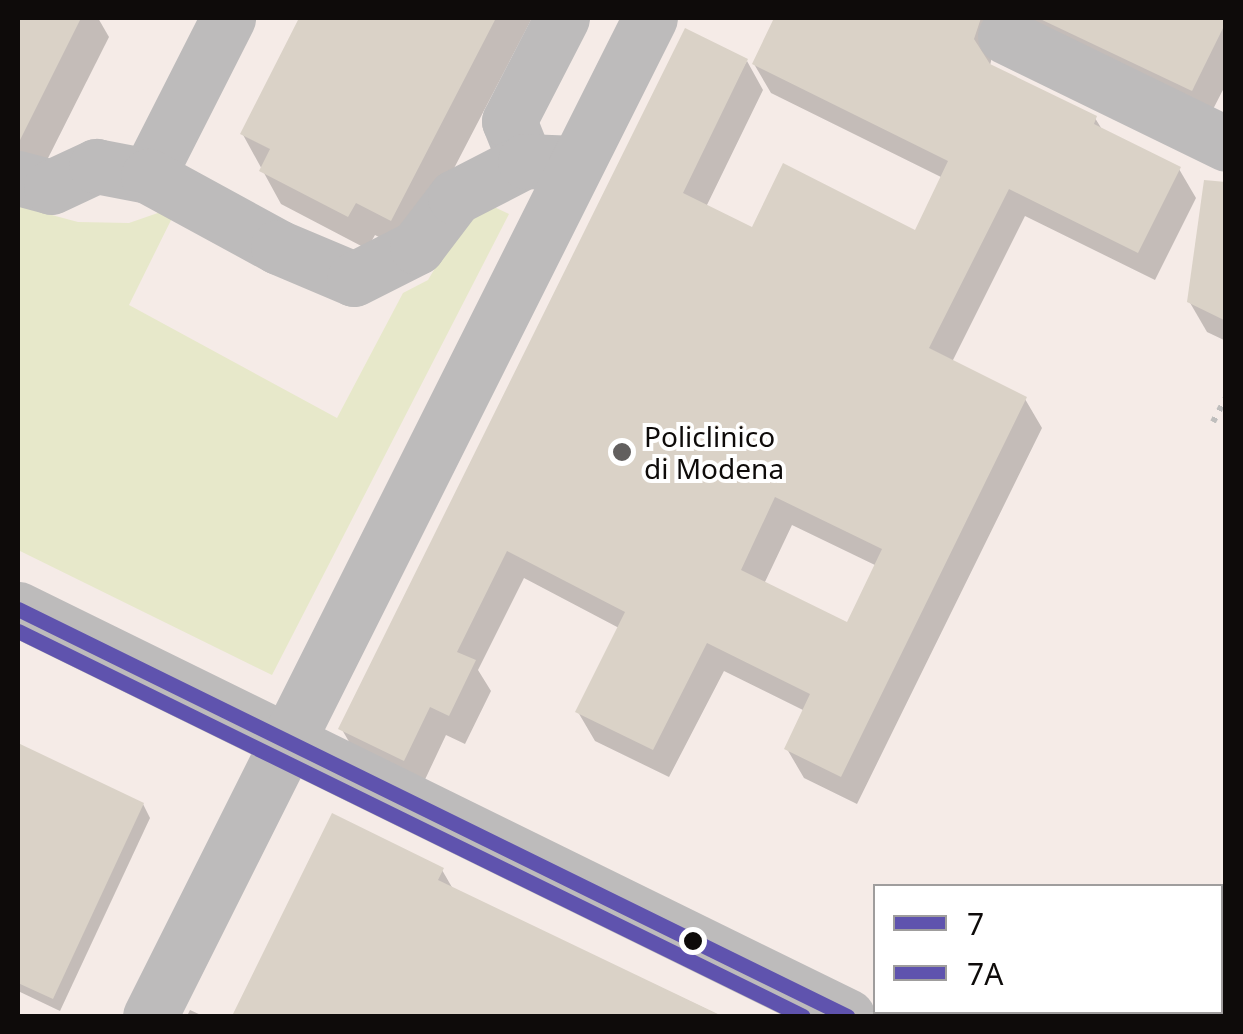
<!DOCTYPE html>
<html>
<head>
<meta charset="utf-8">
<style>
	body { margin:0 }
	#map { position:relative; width:1243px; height:1034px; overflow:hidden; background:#fefbf9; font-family:"Noto Sans",sans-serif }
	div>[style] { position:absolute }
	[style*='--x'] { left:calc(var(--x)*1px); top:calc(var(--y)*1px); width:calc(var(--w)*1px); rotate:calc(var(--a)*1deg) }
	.built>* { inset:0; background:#f5ebe7 }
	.green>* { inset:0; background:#e7e8ca }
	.shadow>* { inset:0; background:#0003 }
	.building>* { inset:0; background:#dad2c7 }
	.path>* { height:6px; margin-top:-3px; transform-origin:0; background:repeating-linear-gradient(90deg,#bfbebd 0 5px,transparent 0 13px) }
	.minor>* { height:55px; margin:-27.5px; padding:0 27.5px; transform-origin:27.5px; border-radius:27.5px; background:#bdbbbb }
	.bus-1>* { height:15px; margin:-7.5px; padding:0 7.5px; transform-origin:7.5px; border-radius:7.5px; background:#5f53ae }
	.bus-2>* { height:15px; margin:-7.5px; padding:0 7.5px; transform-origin:7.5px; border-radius:7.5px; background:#5f53ae }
	.dots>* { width:28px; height:28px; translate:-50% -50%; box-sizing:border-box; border:5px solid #fff; border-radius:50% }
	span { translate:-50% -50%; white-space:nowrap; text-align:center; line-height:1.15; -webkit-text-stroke:8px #fff; paint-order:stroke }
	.poi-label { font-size:28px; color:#0e0b0a }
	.left { translate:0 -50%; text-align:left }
	.frame { position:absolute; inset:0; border:20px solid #0e0b0a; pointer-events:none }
	.legend { position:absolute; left:873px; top:884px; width:350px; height:130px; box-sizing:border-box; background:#fff; border:2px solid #9f9d9d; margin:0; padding:12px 18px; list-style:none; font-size:30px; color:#0e0b0a }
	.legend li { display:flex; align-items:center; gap:20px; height:50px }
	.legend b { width:50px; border:2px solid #9f9d9d }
</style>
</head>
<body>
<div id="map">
	<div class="built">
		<i style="clip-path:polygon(evenodd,18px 18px,1225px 18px,1225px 1016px,18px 1016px,18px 18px,876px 886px,1220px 886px,1220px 1012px,876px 1012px,876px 886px)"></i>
	</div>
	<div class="green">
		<i style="clip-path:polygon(490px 205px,509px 214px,272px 675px,18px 550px,18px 206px,78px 222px,129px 223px,178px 206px,129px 305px,337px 418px,403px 293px,428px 280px,464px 219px)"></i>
	</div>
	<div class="shadow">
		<i style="clip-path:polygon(18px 18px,98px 18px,109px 37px,37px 180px,18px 170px)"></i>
		<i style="clip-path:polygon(304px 18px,532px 18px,410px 253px,375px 235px,367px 249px,281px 204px,242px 133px)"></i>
		<i style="clip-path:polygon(evenodd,777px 18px,1226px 18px,1226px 84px,1208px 119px,993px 51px,990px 66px,1095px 118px,1103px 131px,1179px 169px,1196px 198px,1155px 280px,1025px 216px,952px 362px,1025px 399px,1042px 428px,857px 804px,804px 778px,787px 749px,805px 711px,724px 671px,669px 777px,595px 741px,578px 712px,619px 628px,524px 578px,478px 670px,491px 691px,465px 744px,446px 735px,421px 788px,358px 757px,341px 728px,747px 61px,763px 90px,706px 207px,753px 230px,916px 233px,943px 178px,771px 93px,754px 64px,777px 18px,792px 525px,877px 566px,848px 625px,764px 584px,792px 525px)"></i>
		<i style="clip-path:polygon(1226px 190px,1226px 341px,1207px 332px,1189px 301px)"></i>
		<i style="clip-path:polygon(18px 746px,143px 804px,150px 818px,60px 1011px,18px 991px)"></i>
		<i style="clip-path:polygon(333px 816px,442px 870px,453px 889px,721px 1016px,234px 1016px)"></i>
		<i style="clip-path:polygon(190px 1010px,203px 1016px,187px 1016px)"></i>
	</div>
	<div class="building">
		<i style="clip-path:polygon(18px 18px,81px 18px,18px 144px)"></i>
		<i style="clip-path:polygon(299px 18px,496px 18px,391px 221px,356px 203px,348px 217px,259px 171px,270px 149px,240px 134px)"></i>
		<i style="clip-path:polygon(evenodd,774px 18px,981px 18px,974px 39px,990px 64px,1097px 116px,1094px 124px,1181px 167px,1138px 253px,1009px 189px,929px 348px,1027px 397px,841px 777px,784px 749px,810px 694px,707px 643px,653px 750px,575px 712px,625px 612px,507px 551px,457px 652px,476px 660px,449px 716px,430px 707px,404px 761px,338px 729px,685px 28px,748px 59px,683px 193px,752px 227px,783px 163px,915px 230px,948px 161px,752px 64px,774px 18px,775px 497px,882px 549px,847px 622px,741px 570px,775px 497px)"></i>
		<i style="clip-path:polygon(1038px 18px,1226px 18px,1226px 22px,1192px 91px)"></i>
		<i style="clip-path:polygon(1204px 180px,1226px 182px,1226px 321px,1187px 302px)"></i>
		<i style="clip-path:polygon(18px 743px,144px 803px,53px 999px,18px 983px)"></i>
		<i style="clip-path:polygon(332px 813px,444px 868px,438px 880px,722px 1016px,232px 1016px)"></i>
	</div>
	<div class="path">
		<i style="--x:1213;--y:422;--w:27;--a:-62"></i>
	</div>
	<div class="minor">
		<i style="--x:1005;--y:36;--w:246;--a:26"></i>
		<i style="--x:525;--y:161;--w:43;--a:-111.8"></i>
		<i style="--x:509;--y:121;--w:116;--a:-62.8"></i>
		<i style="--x:148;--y:176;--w:177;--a:-63.1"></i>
		<i style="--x:18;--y:178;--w:34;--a:15"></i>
		<i style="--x:51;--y:187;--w:50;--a:-25"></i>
		<i style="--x:96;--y:166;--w:53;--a:10.9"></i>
		<i style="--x:148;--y:176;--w:148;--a:28.6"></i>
		<i style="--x:278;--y:247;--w:82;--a:22.8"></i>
		<i style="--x:354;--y:279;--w:71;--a:-26.9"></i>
		<i style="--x:417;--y:247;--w:63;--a:-52.8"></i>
		<i style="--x:455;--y:197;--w:79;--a:-27.2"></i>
		<i style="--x:525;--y:161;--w:51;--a:2.2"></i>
		<i style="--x:18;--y:609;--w:924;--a:26.15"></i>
		<i style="--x:150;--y:1016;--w:1116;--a:-63.39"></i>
	</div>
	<div class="bus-1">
		<i style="--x:18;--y:609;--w:924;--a:26.15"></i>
	</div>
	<div class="bus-2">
		<i style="--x:18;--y:631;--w:874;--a:26.13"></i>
	</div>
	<div class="dots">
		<i style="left:622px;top:452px;background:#625f5e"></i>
		<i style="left:693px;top:941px;background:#0e0b0a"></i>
	</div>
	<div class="poi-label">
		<span class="left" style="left:644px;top:452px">Policlinico<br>di Modena</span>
	</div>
	<div class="frame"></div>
	<ul class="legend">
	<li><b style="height:12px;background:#5f53ae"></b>7</li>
	<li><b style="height:12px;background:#5f53ae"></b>7A</li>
	</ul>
</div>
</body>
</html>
